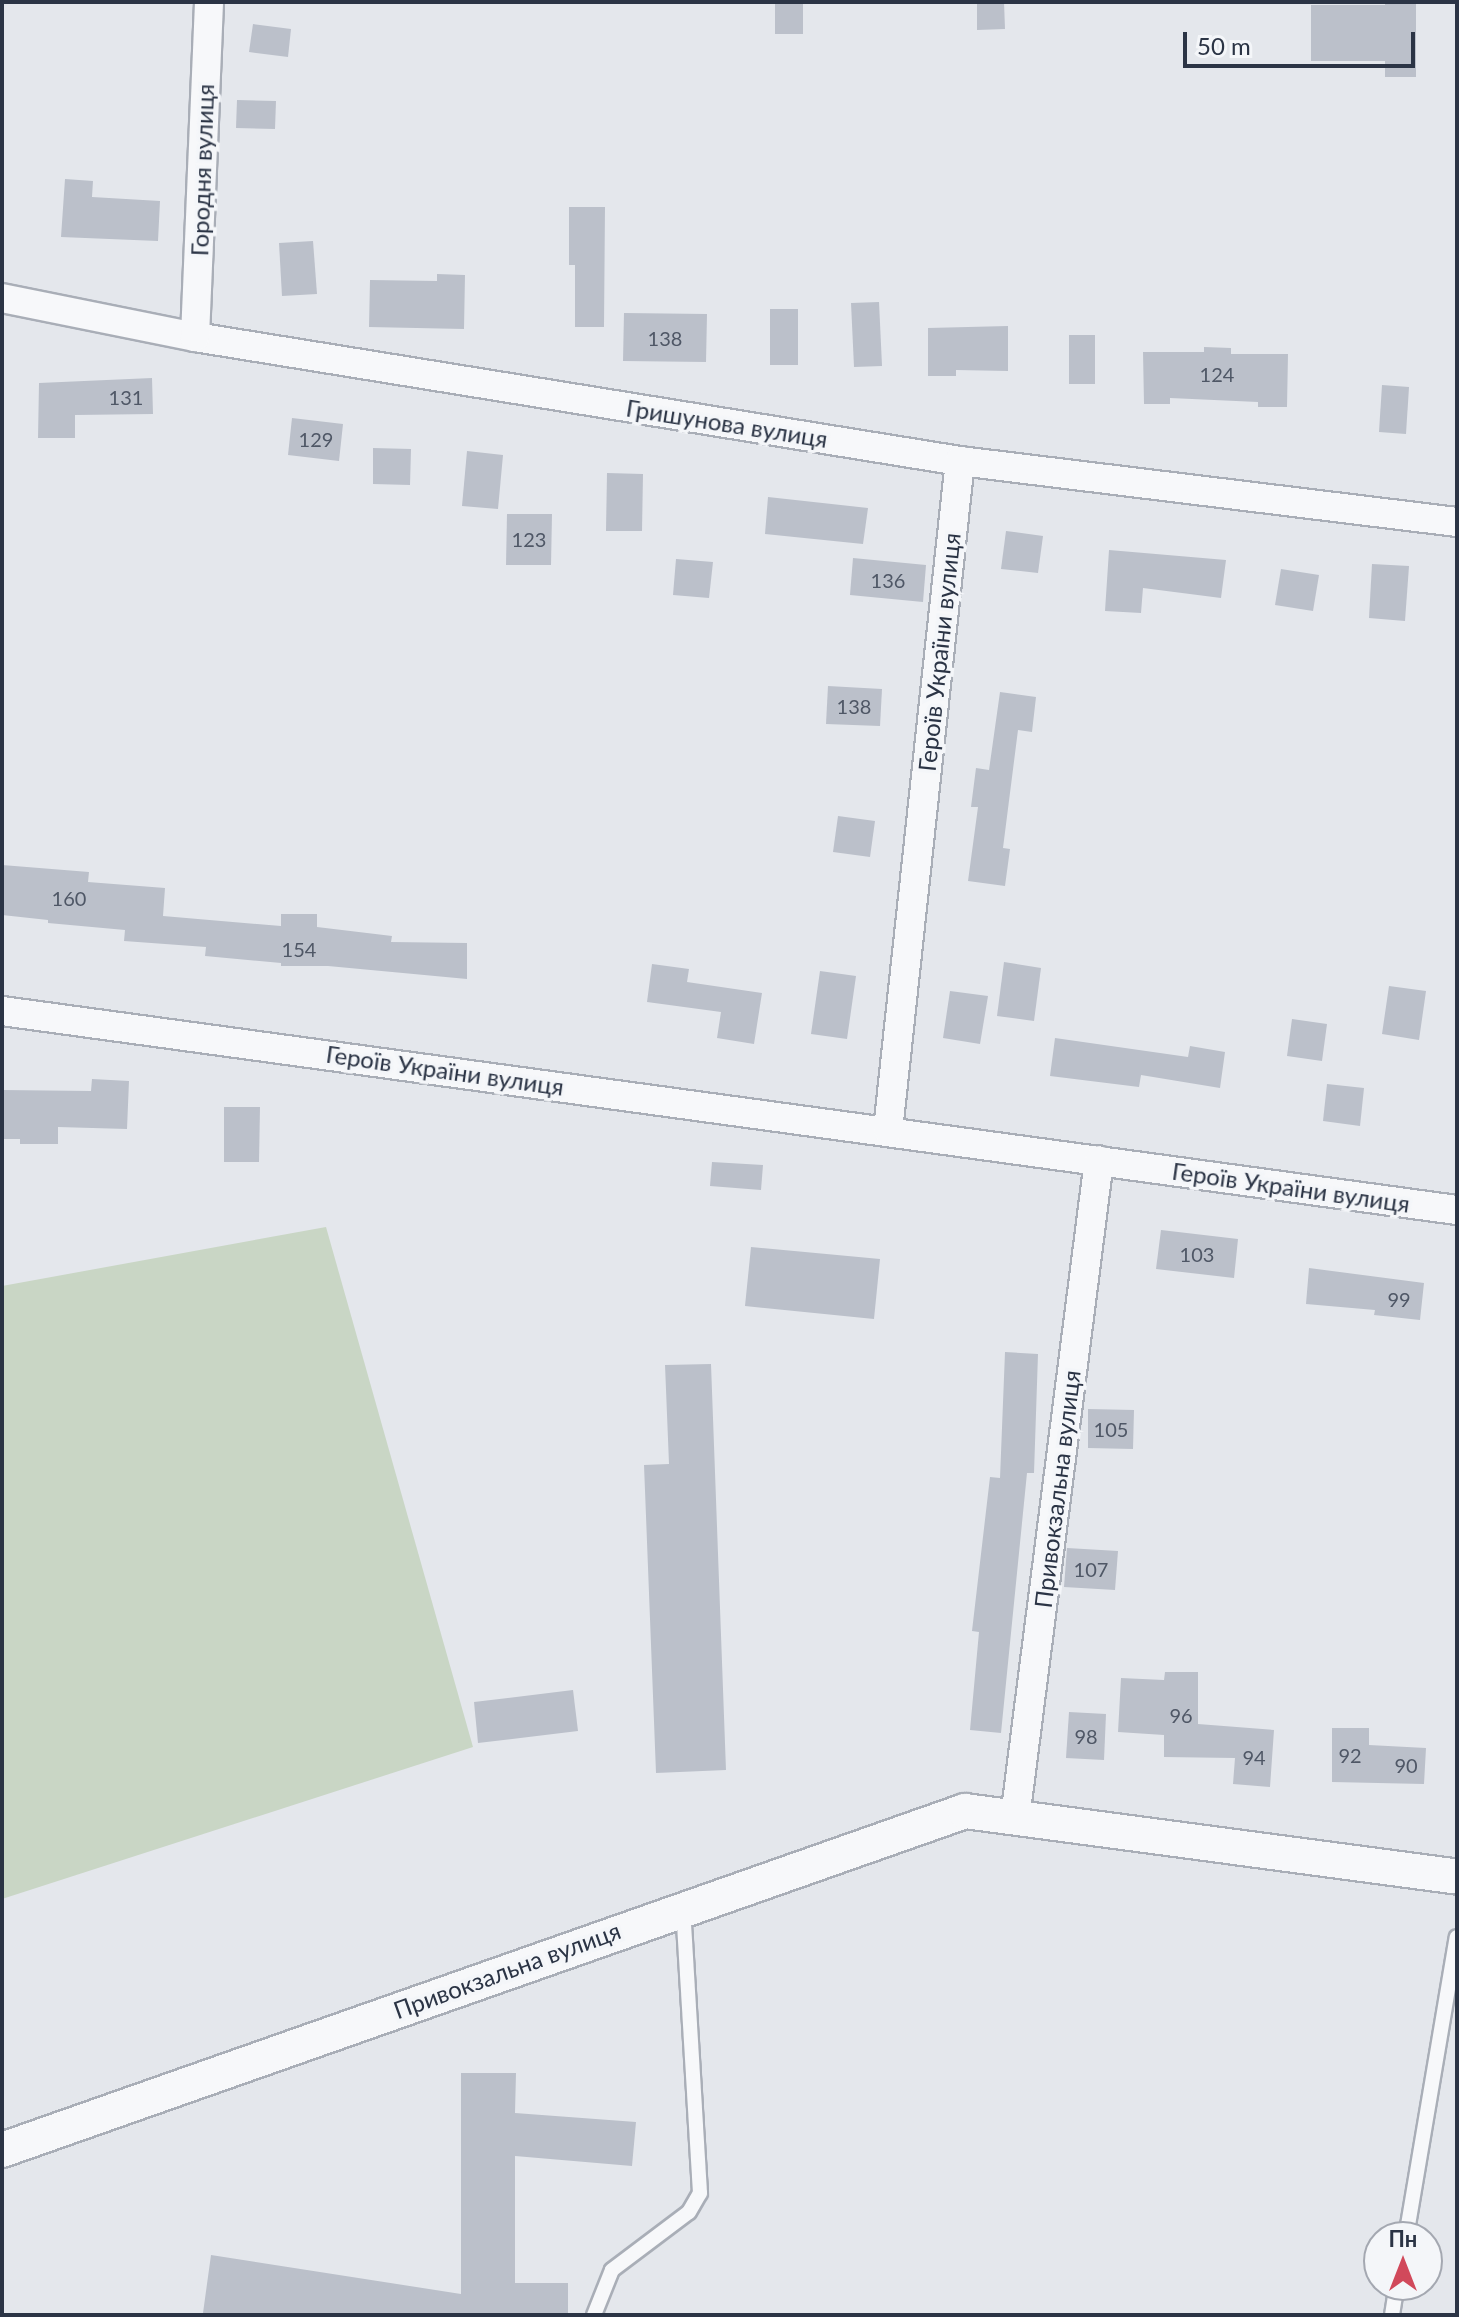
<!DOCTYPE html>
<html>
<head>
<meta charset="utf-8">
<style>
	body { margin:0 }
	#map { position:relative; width:1459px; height:2317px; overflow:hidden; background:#e4e7ec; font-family:Lato,sans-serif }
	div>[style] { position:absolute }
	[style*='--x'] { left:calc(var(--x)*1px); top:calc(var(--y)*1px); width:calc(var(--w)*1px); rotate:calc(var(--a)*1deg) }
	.green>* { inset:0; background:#c9d6c5 }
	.building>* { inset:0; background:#bbc0ca }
	.roads { filter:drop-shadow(2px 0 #a9aeb7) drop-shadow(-2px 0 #a9aeb7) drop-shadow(0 2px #a9aeb7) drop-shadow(0 -2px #a9aeb7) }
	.service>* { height:14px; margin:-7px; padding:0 7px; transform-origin:7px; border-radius:7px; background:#f7f8fa }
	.minor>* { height:28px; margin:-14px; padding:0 14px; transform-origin:14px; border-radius:14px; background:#f7f8fa }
	.tertiary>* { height:34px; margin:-17px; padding:0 17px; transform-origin:17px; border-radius:17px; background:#f7f8fa }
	span { translate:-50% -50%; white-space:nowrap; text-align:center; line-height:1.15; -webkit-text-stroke:7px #f4f6f9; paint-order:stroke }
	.number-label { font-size:20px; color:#4f5766 }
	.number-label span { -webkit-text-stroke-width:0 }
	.street-label { font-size:24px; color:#2b3445 }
	.frame { position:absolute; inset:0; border:4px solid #2b3445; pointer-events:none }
	.north { position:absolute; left:1363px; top:2221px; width:80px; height:80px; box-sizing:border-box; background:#f4f6f9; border:2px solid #a4a8b1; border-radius:50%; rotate:0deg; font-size:22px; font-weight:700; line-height:32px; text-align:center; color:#2b3445 }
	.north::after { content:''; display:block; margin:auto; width:28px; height:36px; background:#d1495b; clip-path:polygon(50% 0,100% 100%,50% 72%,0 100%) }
	.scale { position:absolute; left:1183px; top:32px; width:232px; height:36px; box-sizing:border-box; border:4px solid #2b3445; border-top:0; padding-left:10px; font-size:24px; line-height:28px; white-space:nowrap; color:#2b3445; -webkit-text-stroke:6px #f4f6f9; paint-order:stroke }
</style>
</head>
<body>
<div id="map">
	<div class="green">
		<i style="clip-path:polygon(326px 1227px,473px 1747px,2px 1899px,2px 1286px)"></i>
	</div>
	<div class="building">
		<i style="clip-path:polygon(775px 2px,803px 2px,803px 34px,775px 34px)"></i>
		<i style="clip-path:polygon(977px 2px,1004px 2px,1005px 29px,977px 30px)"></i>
		<i style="clip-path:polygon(1385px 2px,1416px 2px,1416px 77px,1385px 77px,1385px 61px,1311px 61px,1311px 5px,1385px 5px)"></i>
		<i style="clip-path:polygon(253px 24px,291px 29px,288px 57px,249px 52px)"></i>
		<i style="clip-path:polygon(237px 100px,276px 101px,275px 129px,236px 128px)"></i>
		<i style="clip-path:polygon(65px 179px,93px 181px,92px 197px,160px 201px,158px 241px,61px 237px)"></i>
		<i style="clip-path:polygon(569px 207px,605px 207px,604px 327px,575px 327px,575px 265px,569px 265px)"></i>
		<i style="clip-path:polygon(313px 241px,317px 294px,282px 296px,279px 243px)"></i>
		<i style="clip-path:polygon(437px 274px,465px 275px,464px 329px,369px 327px,370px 280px,437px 281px)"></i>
		<i style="clip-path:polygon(879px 302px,882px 366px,854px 367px,851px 303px)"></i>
		<i style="clip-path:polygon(770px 309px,798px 309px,798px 365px,770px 365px)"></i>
		<i style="clip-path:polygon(624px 313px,707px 314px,706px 362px,623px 361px)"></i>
		<i style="clip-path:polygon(1008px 326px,1008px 371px,956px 370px,956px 376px,928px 376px,928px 328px)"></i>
		<i style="clip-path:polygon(1069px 335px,1095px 335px,1095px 384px,1069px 384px)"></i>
		<i style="clip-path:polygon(1204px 347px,1231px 348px,1231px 354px,1288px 354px,1287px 407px,1258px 407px,1258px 402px,1170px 398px,1170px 404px,1144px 404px,1143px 352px,1204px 352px)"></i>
		<i style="clip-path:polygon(152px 378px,153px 414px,75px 415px,75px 438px,38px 438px,39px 383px)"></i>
		<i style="clip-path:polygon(1382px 385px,1409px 387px,1406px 434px,1379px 432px)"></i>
		<i style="clip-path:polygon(292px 418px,343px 424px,339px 461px,288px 455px)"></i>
		<i style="clip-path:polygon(373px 448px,411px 449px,410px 485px,373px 484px)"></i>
		<i style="clip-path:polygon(467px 451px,503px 455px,498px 509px,462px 506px)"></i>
		<i style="clip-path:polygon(607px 473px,643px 474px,642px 531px,606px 531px)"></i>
		<i style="clip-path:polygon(768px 497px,868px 508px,863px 544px,765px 534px)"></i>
		<i style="clip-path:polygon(507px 514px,552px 514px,551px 565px,506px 565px)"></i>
		<i style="clip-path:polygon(1006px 531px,1043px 536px,1038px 573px,1001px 569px)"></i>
		<i style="clip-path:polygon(1109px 550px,1226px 560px,1221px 598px,1143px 588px,1141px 613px,1105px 611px)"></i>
		<i style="clip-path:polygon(853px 558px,926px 565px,923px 602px,850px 595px)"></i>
		<i style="clip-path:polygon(676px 559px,713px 562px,709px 598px,673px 595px)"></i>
		<i style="clip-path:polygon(1372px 564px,1409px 566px,1405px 621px,1369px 618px)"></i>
		<i style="clip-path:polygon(1281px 569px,1319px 575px,1313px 611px,1275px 605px)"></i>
		<i style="clip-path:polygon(828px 686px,882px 689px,880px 726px,826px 724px)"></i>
		<i style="clip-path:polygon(1000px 692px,1036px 697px,1032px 732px,1018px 730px,1003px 848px,1010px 849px,1005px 886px,968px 881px,978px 807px,971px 807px,976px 768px,989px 770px)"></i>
		<i style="clip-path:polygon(838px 816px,875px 821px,870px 857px,833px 852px)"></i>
		<i style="clip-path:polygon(2px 865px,89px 872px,88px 882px,165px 888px,163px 916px,281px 926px,281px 914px,317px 914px,317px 927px,392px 936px,391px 942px,467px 943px,467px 979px,328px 966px,281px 966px,281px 963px,205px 956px,206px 947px,124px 941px,125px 930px,48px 923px,48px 920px,2px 915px)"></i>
		<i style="clip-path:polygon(1004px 962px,1041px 968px,1034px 1021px,997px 1016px)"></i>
		<i style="clip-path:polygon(652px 964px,689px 969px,687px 982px,762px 993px,754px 1044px,717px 1038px,721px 1012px,647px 1002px)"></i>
		<i style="clip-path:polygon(820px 971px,856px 976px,847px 1039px,811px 1034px)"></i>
		<i style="clip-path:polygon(1389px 986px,1426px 991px,1419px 1040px,1382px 1034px)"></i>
		<i style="clip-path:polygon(950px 991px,988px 996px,980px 1044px,943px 1038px)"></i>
		<i style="clip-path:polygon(1292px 1019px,1327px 1024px,1322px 1061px,1287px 1056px)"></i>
		<i style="clip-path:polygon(1055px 1038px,1188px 1057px,1190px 1046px,1225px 1052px,1220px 1088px,1141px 1075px,1139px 1087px,1050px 1076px)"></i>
		<i style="clip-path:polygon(92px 1079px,129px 1081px,127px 1129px,58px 1127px,58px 1144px,20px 1144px,20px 1139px,2px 1139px,2px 1090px,91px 1091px)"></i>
		<i style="clip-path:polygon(1327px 1084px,1364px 1088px,1360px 1126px,1323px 1121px)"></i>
		<i style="clip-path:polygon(224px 1107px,260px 1107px,259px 1162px,224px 1162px)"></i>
		<i style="clip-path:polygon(712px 1162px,763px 1165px,761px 1190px,710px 1186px)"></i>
		<i style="clip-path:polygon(1161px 1230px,1238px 1239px,1234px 1278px,1156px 1269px)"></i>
		<i style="clip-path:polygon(751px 1247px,880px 1259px,874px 1319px,745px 1306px)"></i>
		<i style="clip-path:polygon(1309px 1268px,1424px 1283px,1420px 1320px,1374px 1315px,1375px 1310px,1306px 1304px)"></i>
		<i style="clip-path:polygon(1005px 1352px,1038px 1354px,1034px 1473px,1027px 1473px,1001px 1733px,970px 1730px,979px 1632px,972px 1631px,990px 1477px,1000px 1478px)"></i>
		<i style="clip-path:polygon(711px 1364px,726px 1770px,656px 1773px,644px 1465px,669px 1464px,665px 1365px)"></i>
		<i style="clip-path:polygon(1088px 1409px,1134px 1410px,1133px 1449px,1088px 1448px)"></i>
		<i style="clip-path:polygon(1067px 1548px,1118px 1551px,1115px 1590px,1064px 1587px)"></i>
		<i style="clip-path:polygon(1165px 1672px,1198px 1672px,1198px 1724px,1274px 1730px,1270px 1787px,1233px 1784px,1235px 1758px,1164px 1757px,1164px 1735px,1118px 1732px,1121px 1678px,1164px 1680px)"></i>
		<i style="clip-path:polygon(573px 1690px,578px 1731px,478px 1743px,474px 1702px)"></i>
		<i style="clip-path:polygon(1069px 1712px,1106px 1714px,1104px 1760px,1066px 1758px)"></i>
		<i style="clip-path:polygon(1332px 1728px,1369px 1728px,1369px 1745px,1426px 1748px,1424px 1784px,1332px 1782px)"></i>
		<i style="clip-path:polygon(461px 2073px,516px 2073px,515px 2113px,636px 2122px,632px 2166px,515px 2156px,515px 2283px,568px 2283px,568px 2315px,203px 2313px,211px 2255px,461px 2294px)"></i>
	</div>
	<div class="roads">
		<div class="service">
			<i style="--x:1406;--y:2237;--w:304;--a:-80.4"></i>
			<i style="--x:594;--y:2315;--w:48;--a:-68.2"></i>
			<i style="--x:612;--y:2270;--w:96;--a:-37"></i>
			<i style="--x:689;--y:2212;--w:22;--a:-60"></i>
			<i style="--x:700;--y:2193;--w:285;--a:-93.4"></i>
			<i style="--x:1392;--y:2315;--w:30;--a:-81"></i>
		</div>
		<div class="minor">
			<i style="--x:2;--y:298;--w:197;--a:11.4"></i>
			<i style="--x:195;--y:337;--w:775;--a:9.21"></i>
			<i style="--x:960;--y:461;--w:501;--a:7"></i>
			<i style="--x:195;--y:337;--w:335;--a:-87.6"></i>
			<i style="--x:2;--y:1011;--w:1469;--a:7.79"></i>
			<i style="--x:888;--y:1130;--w:673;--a:-83.86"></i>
			<i style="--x:1015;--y:1818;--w:663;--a:-82.72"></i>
		</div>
		<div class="tertiary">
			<i style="--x:2;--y:2150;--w:1021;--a:-19.39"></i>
			<i style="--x:965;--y:1811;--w:496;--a:7.6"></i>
		</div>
	</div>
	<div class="number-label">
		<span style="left:665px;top:338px">138</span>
		<span style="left:1217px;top:374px">124</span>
		<span style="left:126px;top:397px">131</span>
		<span style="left:316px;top:439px">129</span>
		<span style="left:529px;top:539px">123</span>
		<span style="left:888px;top:580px">136</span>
		<span style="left:854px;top:706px">138</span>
		<span style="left:69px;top:898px">160</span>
		<span style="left:299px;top:949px">154</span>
		<span style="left:1197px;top:1254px">103</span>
		<span style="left:1399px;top:1299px">99</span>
		<span style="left:1111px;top:1429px">105</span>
		<span style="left:1091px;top:1569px">107</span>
		<span style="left:1181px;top:1715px">96</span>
		<span style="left:1086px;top:1736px">98</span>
		<span style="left:1350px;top:1755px">92</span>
		<span style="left:1254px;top:1757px">94</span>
		<span style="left:1406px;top:1765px">90</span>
	</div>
	<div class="street-label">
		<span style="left:202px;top:170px;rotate:-88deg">Городня вулиця</span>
		<span style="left:727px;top:423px;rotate:9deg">Гришунова вулиця</span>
		<span style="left:939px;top:652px;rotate:-84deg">Героїв України вулиця</span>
		<span style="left:445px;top:1070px;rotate:8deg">Героїв України вулиця</span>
		<span style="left:1291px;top:1187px;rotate:8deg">Героїв України вулиця</span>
		<span style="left:1057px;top:1489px;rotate:-83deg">Привокзальна вулиця</span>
		<span style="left:507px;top:1970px;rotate:-20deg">Привокзальна вулиця</span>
	</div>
	<div class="frame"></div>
	<div class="north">Пн</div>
	<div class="scale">50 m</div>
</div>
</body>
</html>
